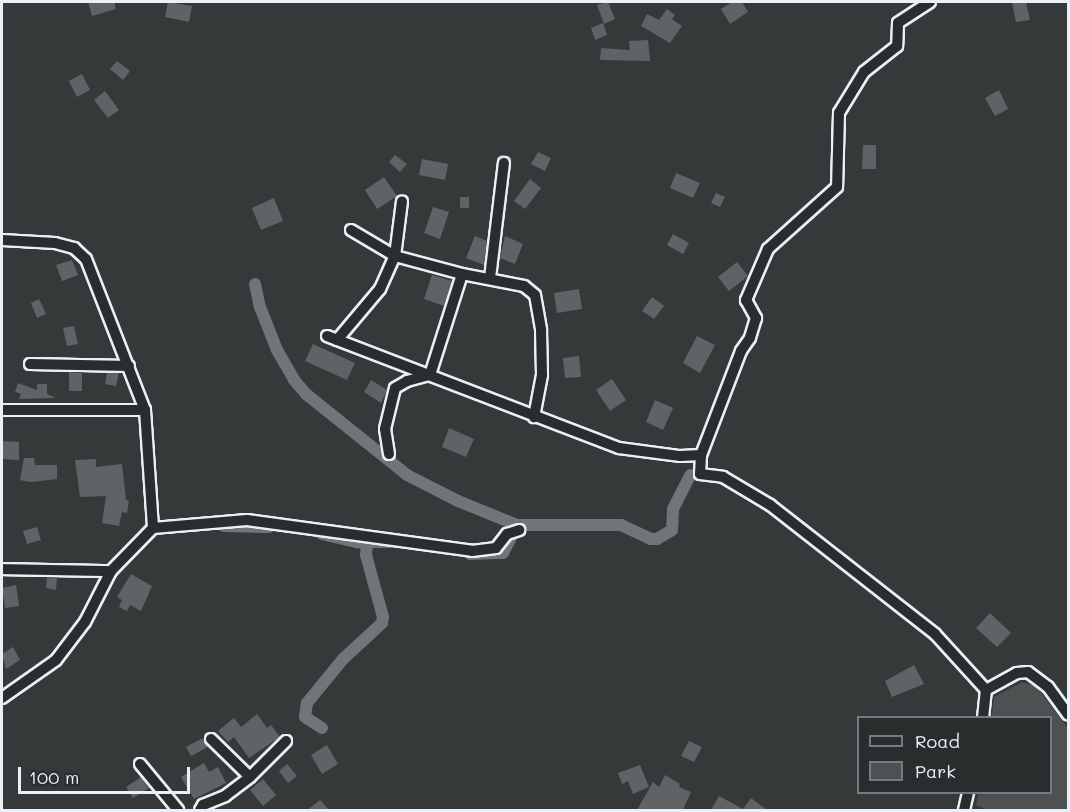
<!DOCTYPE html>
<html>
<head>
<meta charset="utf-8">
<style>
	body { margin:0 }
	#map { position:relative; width:1070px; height:812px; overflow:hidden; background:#35393a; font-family:Mali,sans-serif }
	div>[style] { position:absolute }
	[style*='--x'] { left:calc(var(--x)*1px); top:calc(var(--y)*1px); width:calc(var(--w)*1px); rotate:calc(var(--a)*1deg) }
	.green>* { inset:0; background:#4d5152 }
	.canal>* { height:12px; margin:-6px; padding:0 6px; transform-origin:6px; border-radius:6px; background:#707579 }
	.building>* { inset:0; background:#5f6365 }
	.roads { filter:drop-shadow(2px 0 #e8f1f8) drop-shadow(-2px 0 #e8f1f8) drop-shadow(0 2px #e8f1f8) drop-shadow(0 -2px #e8f1f8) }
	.minor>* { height:10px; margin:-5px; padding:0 5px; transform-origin:5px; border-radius:5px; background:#2a2d2e }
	span { translate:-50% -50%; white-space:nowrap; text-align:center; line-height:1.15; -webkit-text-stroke:6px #2a2d2e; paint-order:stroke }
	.frame { position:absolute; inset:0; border:3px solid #e8f1f8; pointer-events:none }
	.legend { position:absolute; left:857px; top:716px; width:195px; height:78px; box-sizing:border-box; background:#2a2d2e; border:2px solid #767b7f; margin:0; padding:8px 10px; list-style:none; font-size:18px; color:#e8f1f8 }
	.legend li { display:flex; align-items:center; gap:12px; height:30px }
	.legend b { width:30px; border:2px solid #767b7f }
	.scale { position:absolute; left:18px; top:767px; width:172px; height:27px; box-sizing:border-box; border:3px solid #e8f1f8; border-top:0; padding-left:8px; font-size:18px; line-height:21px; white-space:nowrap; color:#e8f1f8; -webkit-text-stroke:4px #2a2d2e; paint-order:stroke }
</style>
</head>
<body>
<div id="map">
	<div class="green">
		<i style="clip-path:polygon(1022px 682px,1036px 686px,1068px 728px,1068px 810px,987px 810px,976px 805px,979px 793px,1050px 792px,1050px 718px,992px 717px,994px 697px)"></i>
	</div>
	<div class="canal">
		<i style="--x:255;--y:284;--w:24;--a:78"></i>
		<i style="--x:260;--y:307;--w:46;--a:68.4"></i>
		<i style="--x:277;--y:350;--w:34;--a:60"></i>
		<i style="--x:294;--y:380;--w:18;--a:49"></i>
		<i style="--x:306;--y:394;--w:129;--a:38.7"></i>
		<i style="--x:407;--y:475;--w:57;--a:27"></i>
		<i style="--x:458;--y:501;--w:64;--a:22.1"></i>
		<i style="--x:517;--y:525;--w:104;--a:0"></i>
		<i style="--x:621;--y:525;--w:33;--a:25"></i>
		<i style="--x:651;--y:539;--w:6;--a:0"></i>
		<i style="--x:657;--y:539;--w:17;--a:-31"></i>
		<i style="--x:672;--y:530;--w:21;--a:-87"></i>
		<i style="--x:673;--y:509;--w:38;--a:-63"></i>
		<i style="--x:224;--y:526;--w:45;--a:1.3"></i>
		<i style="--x:322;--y:534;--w:37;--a:13"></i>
		<i style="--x:358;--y:542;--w:33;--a:0"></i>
		<i style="--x:470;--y:554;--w:33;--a:-2"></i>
		<i style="--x:503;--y:553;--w:30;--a:-63"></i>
		<i style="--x:322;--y:728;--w:20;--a:-147"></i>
		<i style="--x:305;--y:717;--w:14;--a:-82"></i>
		<i style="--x:307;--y:703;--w:57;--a:-50.7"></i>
		<i style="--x:343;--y:659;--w:53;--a:-42.7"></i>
		<i style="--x:382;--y:623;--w:6;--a:-81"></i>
		<i style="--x:383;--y:617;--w:64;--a:-105.3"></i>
		<i style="--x:366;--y:555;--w:12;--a:-85"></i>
	</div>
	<div class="building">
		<i style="clip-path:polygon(88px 2px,114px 2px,116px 9px,92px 16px)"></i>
		<i style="clip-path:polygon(168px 2px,192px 6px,189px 22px,165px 17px)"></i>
		<i style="clip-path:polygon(608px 2px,615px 19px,604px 24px,597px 5px)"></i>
		<i style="clip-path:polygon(732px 2px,742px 2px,748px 12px,730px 24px,721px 9px)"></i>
		<i style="clip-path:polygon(1020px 2px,1026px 2px,1030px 20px,1016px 22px,1012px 3px)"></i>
		<i style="clip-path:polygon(667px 9px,675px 15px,672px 19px,682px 26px,670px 43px,641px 26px,647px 14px,659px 20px)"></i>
		<i style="clip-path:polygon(603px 23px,607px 35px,595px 40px,591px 28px)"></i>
		<i style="clip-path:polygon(648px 40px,650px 61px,600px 60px,601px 48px,630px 50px,629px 41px)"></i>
		<i style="clip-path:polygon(117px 61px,130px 71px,123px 80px,110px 69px)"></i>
		<i style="clip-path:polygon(82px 74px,90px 90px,77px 97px,69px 81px)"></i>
		<i style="clip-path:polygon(999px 90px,1008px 109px,995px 116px,985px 98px)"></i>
		<i style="clip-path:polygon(105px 91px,119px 110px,108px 118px,94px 100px)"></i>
		<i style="clip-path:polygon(863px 145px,876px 145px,876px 169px,862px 169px)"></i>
		<i style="clip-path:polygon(538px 152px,551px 158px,545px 171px,531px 164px)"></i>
		<i style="clip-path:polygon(395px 155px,407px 164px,400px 172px,389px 162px)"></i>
		<i style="clip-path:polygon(422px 159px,448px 164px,445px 180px,419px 175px)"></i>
		<i style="clip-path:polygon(676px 173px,700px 183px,693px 198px,670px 188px)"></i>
		<i style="clip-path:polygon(384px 177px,397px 196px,377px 209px,365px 190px)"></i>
		<i style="clip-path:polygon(530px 179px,541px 188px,525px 209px,514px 201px)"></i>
		<i style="clip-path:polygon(716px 193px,725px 197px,720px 207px,711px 203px)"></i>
		<i style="clip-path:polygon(460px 197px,469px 197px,469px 208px,460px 208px)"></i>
		<i style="clip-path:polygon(274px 198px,283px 221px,261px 230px,252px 208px)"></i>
		<i style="clip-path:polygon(433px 207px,449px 212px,440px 239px,424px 233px)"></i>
		<i style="clip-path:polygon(673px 234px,689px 243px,683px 254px,667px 245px)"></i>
		<i style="clip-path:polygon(475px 236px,487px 241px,484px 265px,466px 258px)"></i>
		<i style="clip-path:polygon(505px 236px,523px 244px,515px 264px,500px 258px)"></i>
		<i style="clip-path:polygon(72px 260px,78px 275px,62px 281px,56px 265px)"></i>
		<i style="clip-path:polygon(737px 262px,748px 276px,729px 291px,718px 277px)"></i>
		<i style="clip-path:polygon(432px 275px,452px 281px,444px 306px,424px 299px)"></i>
		<i style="clip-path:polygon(579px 289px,582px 309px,557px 313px,554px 293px)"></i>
		<i style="clip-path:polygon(652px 297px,664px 306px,654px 319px,642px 311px)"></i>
		<i style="clip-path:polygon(39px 299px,46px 314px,37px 318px,31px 303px)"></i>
		<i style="clip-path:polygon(74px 326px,78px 344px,67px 346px,63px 328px)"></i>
		<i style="clip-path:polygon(697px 336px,715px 345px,700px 373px,683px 363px)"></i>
		<i style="clip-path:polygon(313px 344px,355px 363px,347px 380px,305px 361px)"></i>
		<i style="clip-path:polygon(579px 356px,581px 377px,565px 378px,563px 358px)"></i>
		<i style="clip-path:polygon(69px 372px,82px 373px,82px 391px,69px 391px)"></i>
		<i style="clip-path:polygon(107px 373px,119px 373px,116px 386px,105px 384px)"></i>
		<i style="clip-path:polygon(612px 379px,626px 400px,610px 411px,596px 390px)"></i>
		<i style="clip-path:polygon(371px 380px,387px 390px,381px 403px,364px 392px)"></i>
		<i style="clip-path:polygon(18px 383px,37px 390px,37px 384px,47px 384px,47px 394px,56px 398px,19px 399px,21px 394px,15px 392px)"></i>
		<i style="clip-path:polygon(655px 400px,673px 408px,663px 430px,646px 422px)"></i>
		<i style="clip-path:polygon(449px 428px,474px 439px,466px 457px,442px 447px)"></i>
		<i style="clip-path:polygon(2px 441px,19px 442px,19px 460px,2px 459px)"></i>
		<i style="clip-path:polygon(24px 458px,34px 458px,35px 465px,57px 465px,57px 479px,31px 482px,20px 480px)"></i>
		<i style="clip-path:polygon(96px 459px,96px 467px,122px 464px,126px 500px,129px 501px,127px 513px,122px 512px,119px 526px,102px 523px,106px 496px,80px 497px,75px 460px)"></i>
		<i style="clip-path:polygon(37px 527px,41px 540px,27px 544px,23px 531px)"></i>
		<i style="clip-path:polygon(131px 574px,152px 586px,141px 611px,130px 605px,127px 611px,119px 607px,122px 600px,117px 597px)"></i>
		<i style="clip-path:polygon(47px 577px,57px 578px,56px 590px,46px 588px)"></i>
		<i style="clip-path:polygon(16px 585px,19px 606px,5px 608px,2px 588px)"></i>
		<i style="clip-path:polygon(990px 613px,1011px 633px,997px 647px,976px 628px)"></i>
		<i style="clip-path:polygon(13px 647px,20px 660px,6px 669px,2px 654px)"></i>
		<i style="clip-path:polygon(914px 665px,924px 684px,892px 697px,885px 681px)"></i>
		<i style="clip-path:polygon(257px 714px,267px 728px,271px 725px,280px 737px,249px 758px,234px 737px,228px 742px,218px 731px,234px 718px,241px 727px)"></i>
		<i style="clip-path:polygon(203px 738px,208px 747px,191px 756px,186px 747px)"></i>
		<i style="clip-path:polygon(689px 741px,702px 747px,694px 762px,681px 756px)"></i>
		<i style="clip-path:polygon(327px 745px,338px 764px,322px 774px,311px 755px)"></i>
		<i style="clip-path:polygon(204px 763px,209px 772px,218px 767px,226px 783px,194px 799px,181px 777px)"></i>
		<i style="clip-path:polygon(287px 764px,297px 776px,288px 783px,279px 771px)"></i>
		<i style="clip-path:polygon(640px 765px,649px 787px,633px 794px,628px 781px,622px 784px,618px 773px)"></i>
		<i style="clip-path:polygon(665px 775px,680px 784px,679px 787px,691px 792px,683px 810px,637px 810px,653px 782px,659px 787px)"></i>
		<i style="clip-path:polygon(141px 777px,149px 788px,133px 798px,126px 787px)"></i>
		<i style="clip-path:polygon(263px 779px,276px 795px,263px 806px,250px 790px)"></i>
		<i style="clip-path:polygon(719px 796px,743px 809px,751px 798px,767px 810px,711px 810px)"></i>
		<i style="clip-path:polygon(320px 800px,329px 810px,307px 810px)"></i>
	</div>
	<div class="roads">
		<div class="minor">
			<i style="--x:930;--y:2;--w:38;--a:147"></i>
			<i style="--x:898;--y:23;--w:23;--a:92"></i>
			<i style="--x:897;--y:46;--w:42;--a:141.8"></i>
			<i style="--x:864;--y:72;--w:48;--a:121.4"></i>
			<i style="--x:839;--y:113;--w:74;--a:91.5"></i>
			<i style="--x:837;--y:187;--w:93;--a:138.1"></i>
			<i style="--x:768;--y:249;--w:56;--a:113.3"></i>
			<i style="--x:746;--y:300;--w:21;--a:61"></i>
			<i style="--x:756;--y:318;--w:21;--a:107"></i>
			<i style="--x:750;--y:338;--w:16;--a:125"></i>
			<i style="--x:741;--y:351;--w:111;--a:111"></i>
			<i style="--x:701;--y:455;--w:19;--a:93"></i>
			<i style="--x:700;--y:474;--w:23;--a:7"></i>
			<i style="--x:723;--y:477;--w:55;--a:30.8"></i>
			<i style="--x:770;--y:505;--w:209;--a:38"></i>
			<i style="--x:935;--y:634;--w:76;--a:47.7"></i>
			<i style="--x:351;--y:230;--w:51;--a:30.6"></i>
			<i style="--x:395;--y:256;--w:69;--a:15"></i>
			<i style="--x:462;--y:274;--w:63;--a:11"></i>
			<i style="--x:524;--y:286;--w:14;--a:39"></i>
			<i style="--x:535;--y:295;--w:36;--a:80"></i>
			<i style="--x:541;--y:330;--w:45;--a:88.7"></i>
			<i style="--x:542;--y:375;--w:43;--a:100.8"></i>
			<i style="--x:2;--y:240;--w:53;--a:3.2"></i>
			<i style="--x:55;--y:243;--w:20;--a:15"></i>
			<i style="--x:74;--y:248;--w:16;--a:43"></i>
			<i style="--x:86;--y:259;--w:162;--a:68.7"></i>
			<i style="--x:490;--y:278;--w:116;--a:-83.1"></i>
			<i style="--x:327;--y:336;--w:313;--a:21"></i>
			<i style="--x:619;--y:448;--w:62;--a:7.5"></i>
			<i style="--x:680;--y:456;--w:21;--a:-3"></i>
			<i style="--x:337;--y:340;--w:67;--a:-49.9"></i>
			<i style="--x:380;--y:289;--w:36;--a:-66"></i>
			<i style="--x:395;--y:256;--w:55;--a:-82.7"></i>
			<i style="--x:30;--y:364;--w:99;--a:1.2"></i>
			<i style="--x:2;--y:410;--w:143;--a:0"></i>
			<i style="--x:145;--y:410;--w:118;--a:86.1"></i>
			<i style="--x:389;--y:454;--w:25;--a:-99"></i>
			<i style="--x:385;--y:429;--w:42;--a:-76.3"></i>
			<i style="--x:395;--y:388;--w:14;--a:-30"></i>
			<i style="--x:407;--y:381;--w:24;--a:-15"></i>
			<i style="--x:430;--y:375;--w:106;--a:-72.4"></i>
			<i style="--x:2;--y:569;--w:109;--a:1.1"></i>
			<i style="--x:2;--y:698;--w:66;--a:-35.1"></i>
			<i style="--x:56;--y:660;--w:48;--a:-52.7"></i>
			<i style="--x:85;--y:622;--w:57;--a:-63"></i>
			<i style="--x:111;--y:571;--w:60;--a:-45.7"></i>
			<i style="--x:153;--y:528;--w:94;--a:-4.9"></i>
			<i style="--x:247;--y:520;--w:227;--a:7.8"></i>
			<i style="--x:472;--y:551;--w:24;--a:-7"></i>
			<i style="--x:496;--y:548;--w:18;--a:-52"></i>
			<i style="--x:507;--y:534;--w:13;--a:-18"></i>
			<i style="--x:983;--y:718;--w:28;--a:-84"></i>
			<i style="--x:986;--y:690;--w:35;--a:-29"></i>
			<i style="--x:1017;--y:673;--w:11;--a:-5"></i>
			<i style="--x:1028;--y:672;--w:25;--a:37"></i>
			<i style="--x:1048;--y:687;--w:34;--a:54"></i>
			<i style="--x:211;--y:739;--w:54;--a:44.3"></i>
			<i style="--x:140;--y:764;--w:60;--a:50.4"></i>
			<i style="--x:200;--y:810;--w:6;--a:-59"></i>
			<i style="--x:203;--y:805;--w:24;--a:-22"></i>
			<i style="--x:225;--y:796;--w:31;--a:-37"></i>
			<i style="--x:250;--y:777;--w:51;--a:-45"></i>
			<i style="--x:964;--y:810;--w:18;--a:-77"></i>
		</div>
	</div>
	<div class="frame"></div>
	<ul class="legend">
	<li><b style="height:8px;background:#2a2d2e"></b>Road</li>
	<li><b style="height:16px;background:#4d5152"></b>Park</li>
	</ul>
	<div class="scale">100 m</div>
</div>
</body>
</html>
